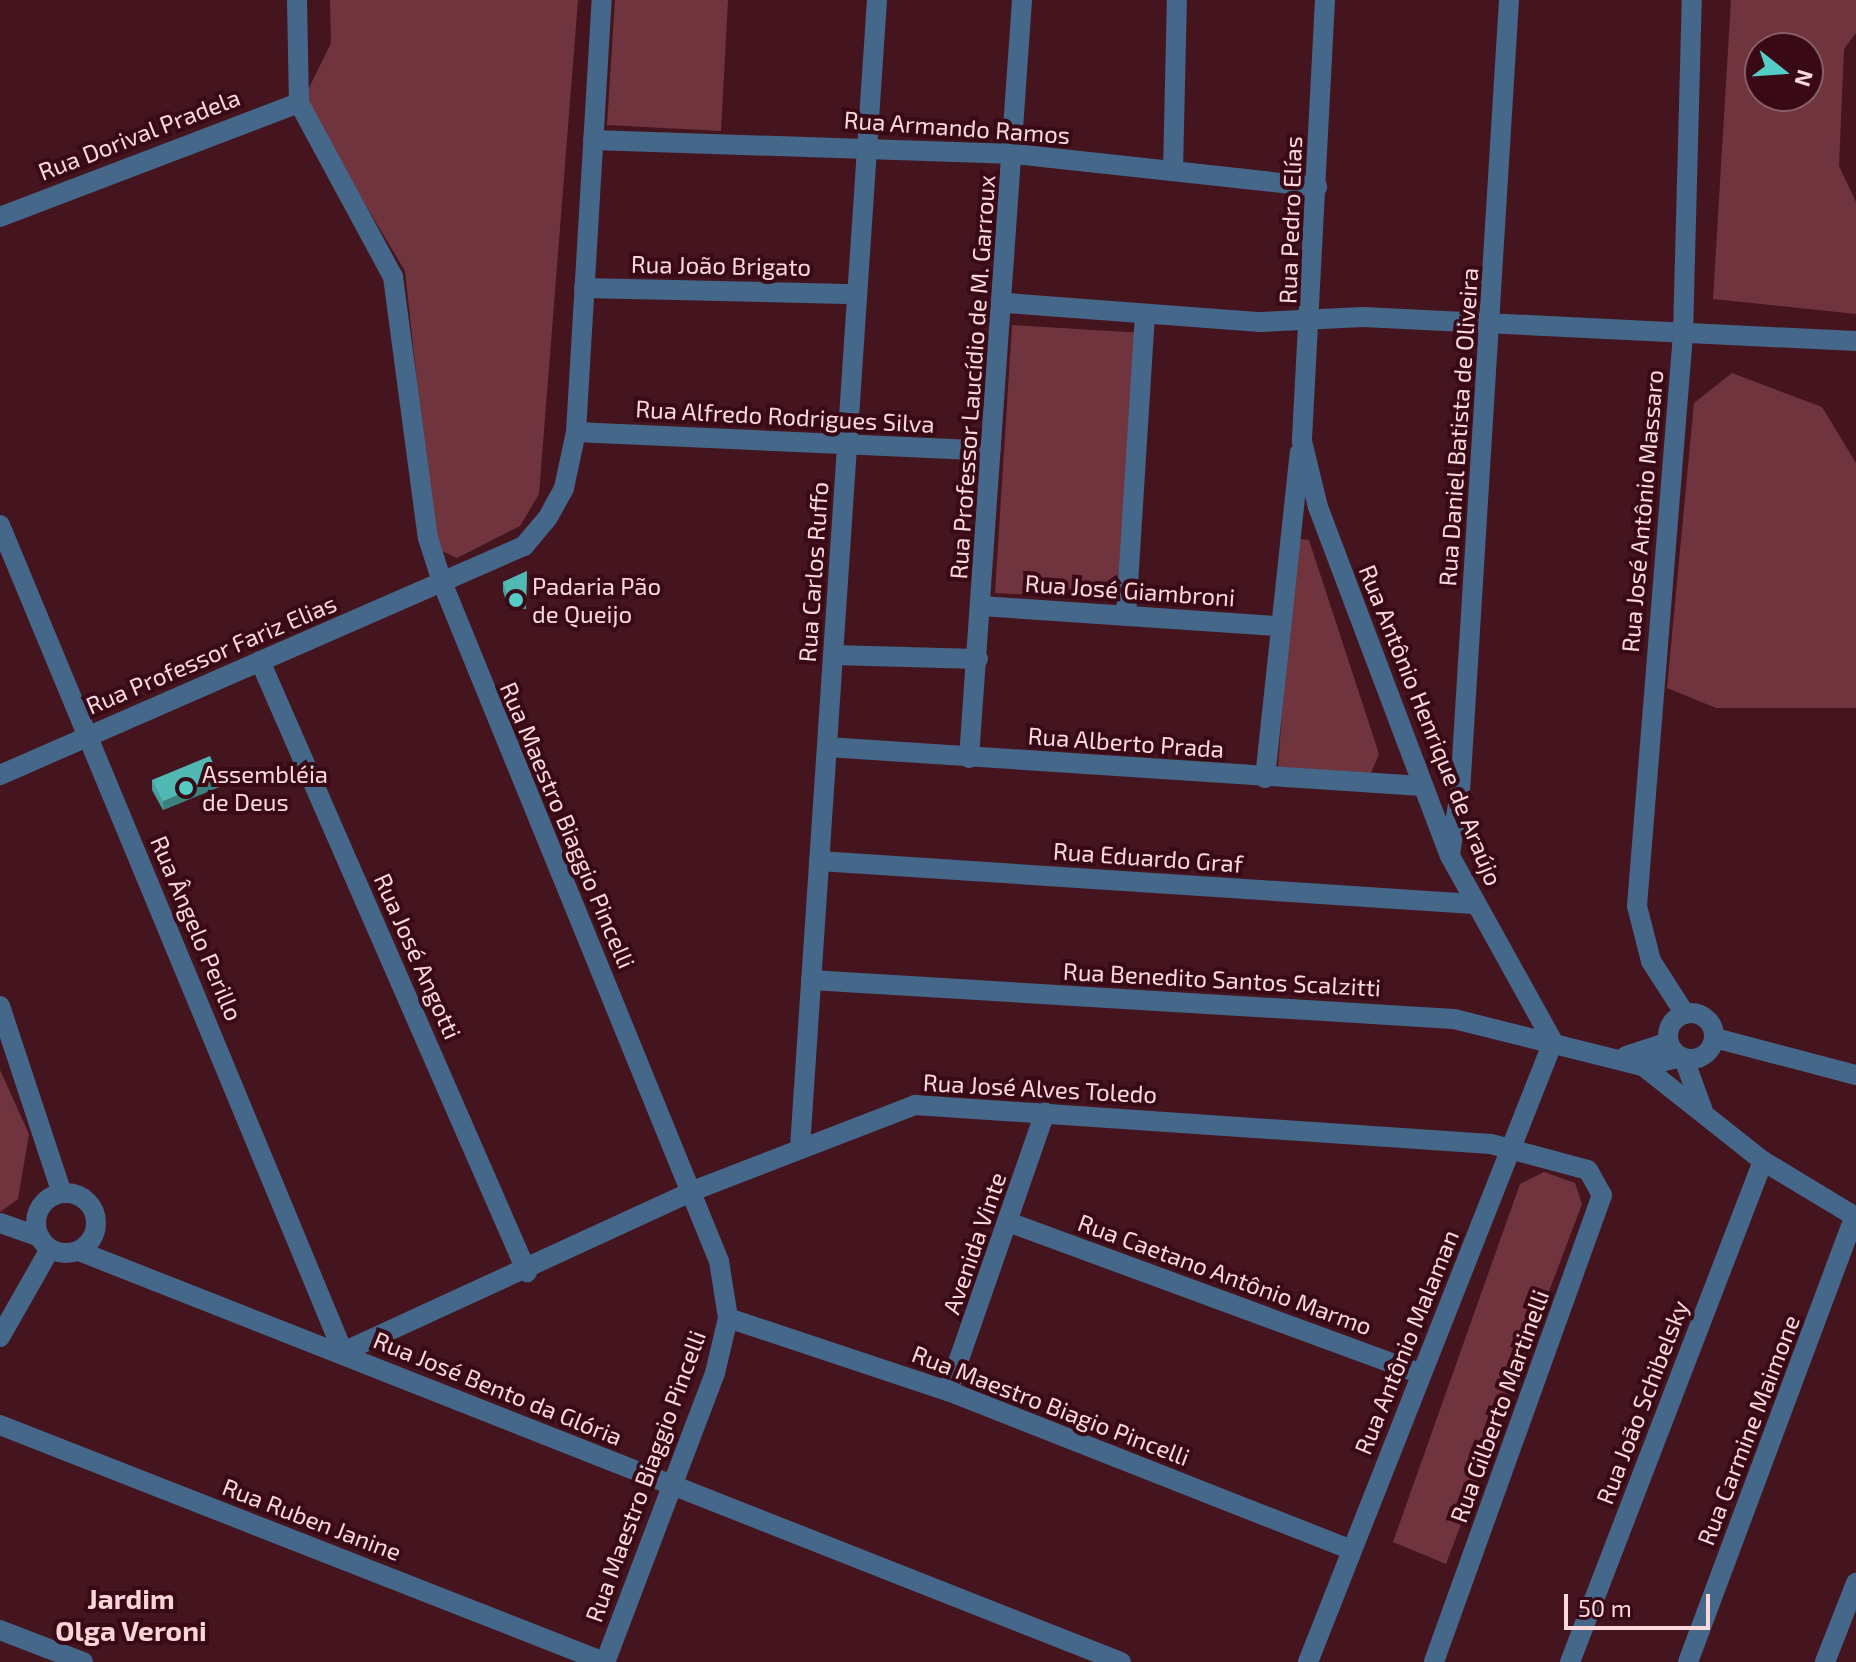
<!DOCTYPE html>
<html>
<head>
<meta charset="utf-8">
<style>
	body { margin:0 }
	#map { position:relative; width:1856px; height:1662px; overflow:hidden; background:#44151f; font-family:"Exo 2",sans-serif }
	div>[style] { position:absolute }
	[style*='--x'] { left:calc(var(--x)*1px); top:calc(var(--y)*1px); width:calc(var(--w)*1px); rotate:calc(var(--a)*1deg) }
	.green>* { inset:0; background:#70343f }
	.minor>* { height:20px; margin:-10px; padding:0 10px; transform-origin:10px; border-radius:10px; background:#44678a }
	.minor>.ring { margin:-10px; padding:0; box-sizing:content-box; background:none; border:20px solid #44678a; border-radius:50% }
	.wall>* { inset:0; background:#469f9a }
	.shaded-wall>* { inset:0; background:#39827d }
	.building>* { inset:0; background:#51b9b3 }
	.dots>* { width:22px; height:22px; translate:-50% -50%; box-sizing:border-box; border:4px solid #390a16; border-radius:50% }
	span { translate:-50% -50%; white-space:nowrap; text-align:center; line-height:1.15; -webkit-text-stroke:8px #390a16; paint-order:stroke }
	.street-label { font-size:24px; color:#fad9dc }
	.poi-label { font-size:24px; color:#fad9dc }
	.left { translate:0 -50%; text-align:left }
	.quarter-label { font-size:28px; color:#fbd4d8; font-weight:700 }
	.north { position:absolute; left:1744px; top:32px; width:80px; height:80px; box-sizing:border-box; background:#390a16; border:2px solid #865d65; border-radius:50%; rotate:107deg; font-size:22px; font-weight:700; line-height:32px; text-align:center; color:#fad9dc }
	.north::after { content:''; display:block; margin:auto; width:28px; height:36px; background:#54cdc7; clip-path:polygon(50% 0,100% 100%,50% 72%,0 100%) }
	.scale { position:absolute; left:1564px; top:1594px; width:146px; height:36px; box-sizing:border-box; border:4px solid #fad9dc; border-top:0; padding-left:10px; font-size:24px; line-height:28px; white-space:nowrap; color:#fad9dc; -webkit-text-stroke:6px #390a16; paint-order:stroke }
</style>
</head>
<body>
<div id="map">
	<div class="green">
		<i style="clip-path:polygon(330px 0,578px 0,539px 494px,520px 526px,457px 558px,435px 548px,405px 271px,303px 100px,331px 43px)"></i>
		<i style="clip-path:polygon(615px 0,728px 0,721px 131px,607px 125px)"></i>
		<i style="clip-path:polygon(evenodd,1731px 0,1856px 0,1856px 33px,1844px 49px,1839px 166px,1856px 202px,1856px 314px,1713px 299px,1731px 0,1760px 48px,1808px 48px,1808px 96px,1760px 96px,1760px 48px)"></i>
		<i style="clip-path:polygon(1012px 325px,1144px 333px,1127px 600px,995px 593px)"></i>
		<i style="clip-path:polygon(1732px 373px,1822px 407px,1856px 463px,1856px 708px,1716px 708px,1667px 688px,1694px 403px)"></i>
		<i style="clip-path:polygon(1295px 538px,1309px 540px,1379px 754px,1371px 773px,1278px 767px)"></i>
		<i style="clip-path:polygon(0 1070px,29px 1134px,18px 1199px,0 1212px)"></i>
		<i style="clip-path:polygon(1544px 1172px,1575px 1183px,1582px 1204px,1446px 1564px,1393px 1542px,1520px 1184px)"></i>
	</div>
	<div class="minor">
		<i style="--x:297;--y:0;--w:103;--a:88.9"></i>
		<i style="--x:299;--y:103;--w:198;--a:61.6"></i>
		<i style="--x:393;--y:277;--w:263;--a:82.4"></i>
		<i style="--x:428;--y:538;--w:46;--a:72.3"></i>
		<i style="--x:442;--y:582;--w:733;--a:67.81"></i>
		<i style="--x:719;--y:1261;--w:58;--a:81"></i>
		<i style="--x:728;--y:1318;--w:57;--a:103.3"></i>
		<i style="--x:715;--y:1373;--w:309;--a:110.8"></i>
		<i style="--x:1325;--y:0;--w:442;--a:93"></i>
		<i style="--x:1302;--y:441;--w:68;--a:76.4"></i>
		<i style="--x:1318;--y:507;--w:373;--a:69.3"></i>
		<i style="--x:1450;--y:856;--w:213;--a:61"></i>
		<i style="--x:593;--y:140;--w:422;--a:1.9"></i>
		<i style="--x:1015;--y:154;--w:304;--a:6.2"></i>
		<i style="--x:1173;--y:171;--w:171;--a:-88.7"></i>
		<i style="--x:0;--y:217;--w:320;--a:-20.9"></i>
		<i style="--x:584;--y:288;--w:273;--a:1.3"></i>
		<i style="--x:1006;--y:303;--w:255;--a:4.3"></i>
		<i style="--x:1260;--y:322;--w:103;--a:-2.8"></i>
		<i style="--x:1363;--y:317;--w:494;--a:2.8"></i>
		<i style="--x:576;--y:432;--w:415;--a:2.6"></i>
		<i style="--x:0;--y:525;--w:895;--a:67.47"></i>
		<i style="--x:343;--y:1352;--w:387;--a:-24.7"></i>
		<i style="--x:695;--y:1190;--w:236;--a:-21.1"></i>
		<i style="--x:915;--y:1105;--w:577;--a:3.87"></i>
		<i style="--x:1491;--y:1144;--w:100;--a:15"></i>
		<i style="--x:1588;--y:1170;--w:29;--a:61"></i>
		<i style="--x:1602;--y:1195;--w:496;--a:109.8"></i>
		<i style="--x:981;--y:606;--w:296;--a:3.9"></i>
		<i style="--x:1126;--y:616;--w:301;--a:-86.4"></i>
		<i style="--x:833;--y:655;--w:145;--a:1.6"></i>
		<i style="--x:260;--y:661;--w:667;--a:66.4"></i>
		<i style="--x:827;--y:747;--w:596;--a:3.75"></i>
		<i style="--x:969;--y:758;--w:760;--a:-86"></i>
		<i style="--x:0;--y:775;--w:572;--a:-23.61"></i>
		<i style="--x:524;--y:546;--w:35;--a:-50"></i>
		<i style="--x:547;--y:519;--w:35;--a:-61"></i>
		<i style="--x:564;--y:488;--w:57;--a:-77.9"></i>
		<i style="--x:576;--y:432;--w:433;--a:-86.6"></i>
		<i style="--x:1265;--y:778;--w:327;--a:-83.9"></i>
		<i style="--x:1450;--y:854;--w:63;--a:-80.8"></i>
		<i style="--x:1460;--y:792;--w:794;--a:-86.46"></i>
		<i style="--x:819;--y:861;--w:656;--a:3.76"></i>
		<i style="--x:811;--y:980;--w:644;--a:3.47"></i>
		<i style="--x:1454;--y:1019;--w:195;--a:14"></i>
		<i style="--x:1643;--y:1066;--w:39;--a:-13"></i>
		<i style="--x:0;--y:1006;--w:197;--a:71.7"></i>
		<i class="ring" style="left:1668px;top:1013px;width:26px;height:26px"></i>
		<i style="--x:1685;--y:1014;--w:63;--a:-122.7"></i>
		<i style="--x:1651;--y:961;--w:57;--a:-104.3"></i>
		<i style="--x:1637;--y:906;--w:574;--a:-85.4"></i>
		<i style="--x:1683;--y:334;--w:334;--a:-88.5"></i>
		<i style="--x:1715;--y:1038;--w:146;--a:14.7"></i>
		<i style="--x:1626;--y:1056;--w:45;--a:-18"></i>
		<i style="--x:1684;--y:1059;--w:55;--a:69.9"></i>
		<i style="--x:1643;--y:1066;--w:153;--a:38.4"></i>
		<i style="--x:1763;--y:1161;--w:109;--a:31.1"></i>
		<i style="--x:800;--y:1147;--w:1150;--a:-86.16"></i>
		<i class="ring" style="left:36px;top:1193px;width:40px;height:40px"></i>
		<i style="--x:0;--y:1223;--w:42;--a:19.3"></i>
		<i style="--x:1011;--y:1223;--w:437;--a:20.2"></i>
		<i style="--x:79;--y:1251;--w:1120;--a:21.53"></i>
		<i style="--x:728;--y:1318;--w:232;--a:18.4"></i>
		<i style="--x:948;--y:1391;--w:434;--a:21.5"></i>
		<i style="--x:0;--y:1337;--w:101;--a:-60.4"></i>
		<i style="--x:948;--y:1391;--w:295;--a:-70.8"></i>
		<i style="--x:0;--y:1425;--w:649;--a:21.42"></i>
		<i style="--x:0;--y:1630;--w:89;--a:21.1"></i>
		<i style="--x:1308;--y:1662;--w:667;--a:-68.44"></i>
		<i style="--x:1570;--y:1662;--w:537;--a:-68.93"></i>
		<i style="--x:1688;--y:1662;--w:476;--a:-69.5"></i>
		<i style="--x:1825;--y:1662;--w:85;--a:-68.6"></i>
	</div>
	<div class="wall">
		<i style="clip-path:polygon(527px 571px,526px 609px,508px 608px,503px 591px,503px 582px)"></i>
		<i style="clip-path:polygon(152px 780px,219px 787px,163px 810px,152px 790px)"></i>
	</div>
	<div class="shaded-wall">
		<i style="clip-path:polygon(219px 778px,219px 787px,163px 810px,163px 801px)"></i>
	</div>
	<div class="building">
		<i style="clip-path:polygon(527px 571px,526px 599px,508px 598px,503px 582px)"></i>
		<i style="clip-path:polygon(210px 756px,219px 778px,163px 801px,152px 780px)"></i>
	</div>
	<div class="dots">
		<i style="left:516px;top:600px;background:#54cdc7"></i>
		<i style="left:186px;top:788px;background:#54cdc7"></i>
	</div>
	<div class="street-label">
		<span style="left:957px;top:127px;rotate:4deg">Rua Armando Ramos</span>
		<span style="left:139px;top:134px;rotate:-21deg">Rua Dorival Pradela</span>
		<span style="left:1290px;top:220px;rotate:-88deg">Rua Pedro Elías</span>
		<span style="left:721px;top:265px;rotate:1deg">Rua João Brigato</span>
		<span style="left:972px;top:377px;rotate:-86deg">Rua Professor Laucídio de M. Garroux</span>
		<span style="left:785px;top:416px;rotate:3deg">Rua Alfredo Rodrigues Silva</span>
		<span style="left:1458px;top:427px;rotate:-86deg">Rua Daniel Batista de Oliveira</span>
		<span style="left:1642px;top:511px;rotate:-85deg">Rua José Antônio Massaro</span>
		<span style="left:813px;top:572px;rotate:-86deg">Rua Carlos Ruffo</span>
		<span style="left:1130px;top:590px;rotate:4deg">Rua José Giambroni</span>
		<span style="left:211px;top:654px;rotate:-23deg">Rua Professor Fariz Elias</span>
		<span style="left:1431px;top:725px;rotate:68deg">Rua Antônio Henrique de Araújo</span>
		<span style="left:1126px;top:742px;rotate:4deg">Rua Alberto Prada</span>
		<span style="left:568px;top:825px;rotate:67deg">Rua Maestro Biaggio Pincelli</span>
		<span style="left:1148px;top:857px;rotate:4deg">Rua Eduardo Graf</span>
		<span style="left:197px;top:928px;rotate:67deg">Rua Ângelo Perillo</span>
		<span style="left:418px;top:956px;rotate:66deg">Rua José Angotti</span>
		<span style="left:1222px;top:979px;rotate:3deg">Rua Benedito Santos Scalzitti</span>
		<span style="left:1040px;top:1088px;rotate:3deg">Rua José Alves Toledo</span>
		<span style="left:974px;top:1243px;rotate:-71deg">Avenida Vinte</span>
		<span style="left:1225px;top:1274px;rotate:20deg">Rua Caetano Antônio Marmo</span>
		<span style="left:1406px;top:1342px;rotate:-68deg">Rua Antônio Malaman</span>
		<span style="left:498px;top:1388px;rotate:22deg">Rua José Bento da Glória</span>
		<span style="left:1642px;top:1402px;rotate:-69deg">Rua João Schibelsky</span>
		<span style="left:1051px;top:1405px;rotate:21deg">Rua Maestro Biagio Pincelli</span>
		<span style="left:1499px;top:1406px;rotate:-70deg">Rua Gilberto Martinelli</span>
		<span style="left:1748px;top:1430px;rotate:-69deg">Rua Carmine Maimone</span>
		<span style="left:645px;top:1476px;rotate:-70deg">Rua Maestro Biaggio Pincelli</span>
		<span style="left:312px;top:1519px;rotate:21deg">Rua Ruben Janine</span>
	</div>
	<div class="poi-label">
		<span class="left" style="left:532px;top:600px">Padaria Pão<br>de Queijo</span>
		<span class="left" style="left:202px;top:788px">Assembléia<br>de Deus</span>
	</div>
	<div class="quarter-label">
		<span style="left:131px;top:1614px">Jardim<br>Olga Veroni</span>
	</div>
	<div class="north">N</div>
	<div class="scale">50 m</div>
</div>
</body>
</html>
